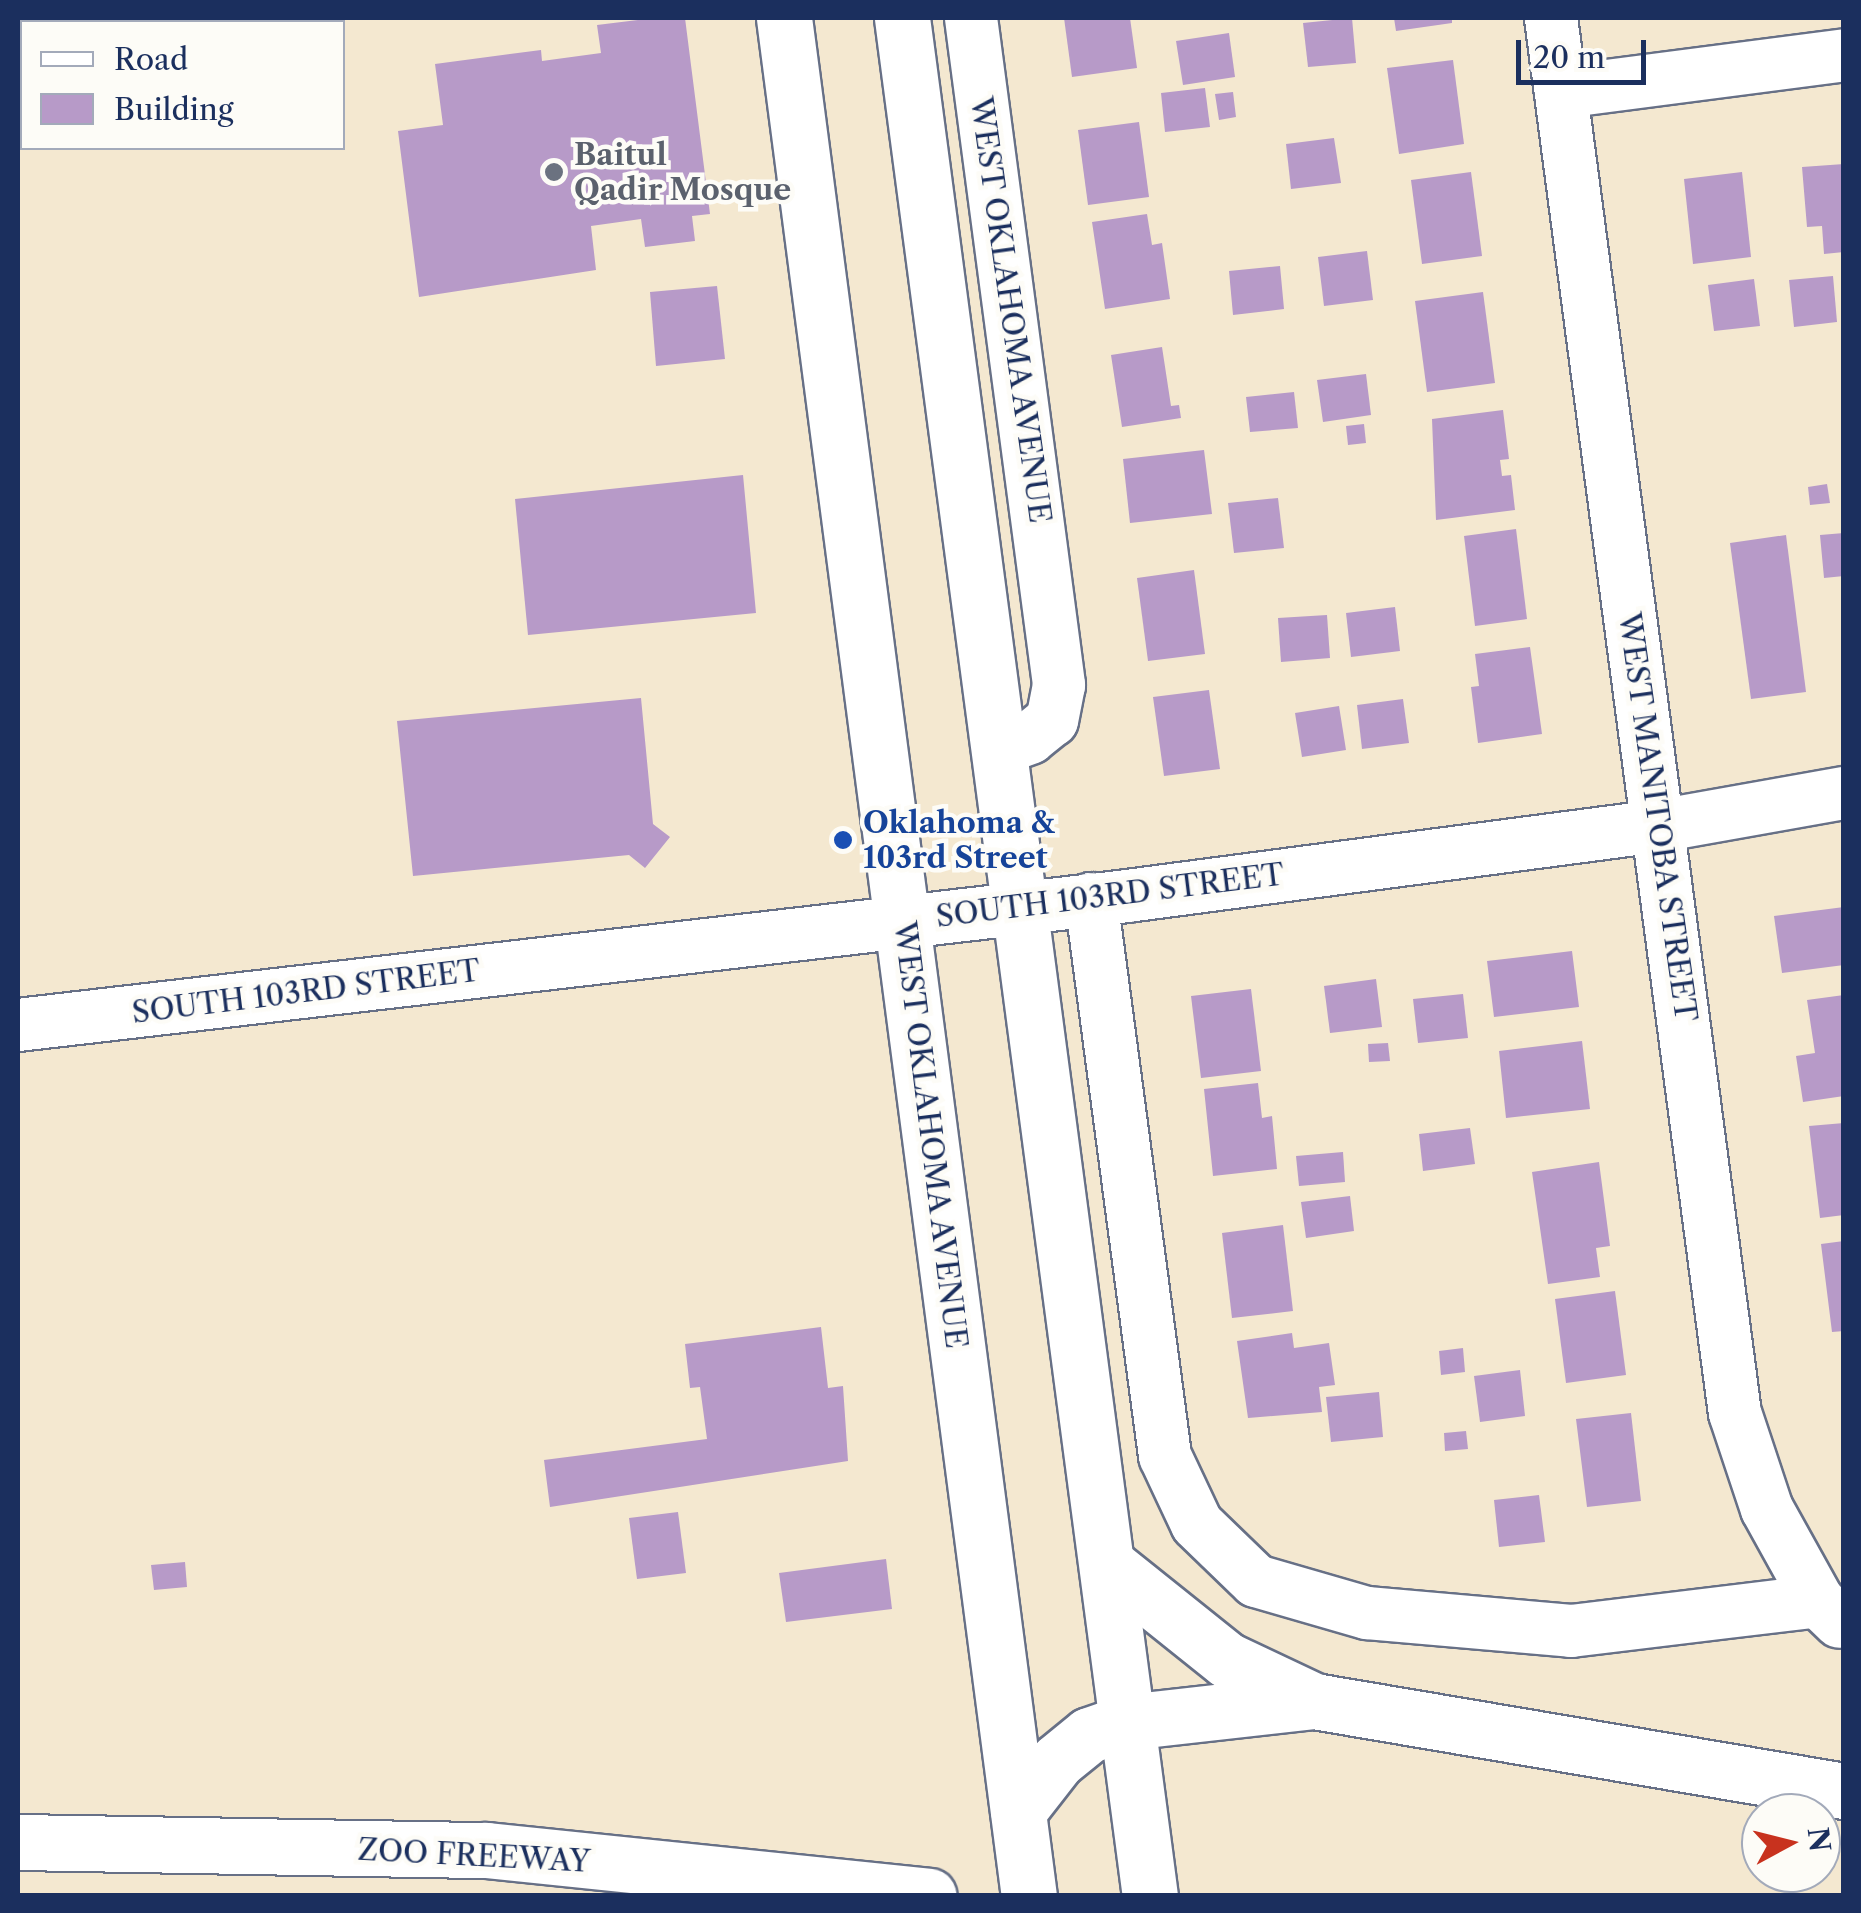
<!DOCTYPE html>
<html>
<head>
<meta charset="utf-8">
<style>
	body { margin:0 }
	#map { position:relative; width:1861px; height:1913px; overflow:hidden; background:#f4e8d0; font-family:"Libre Caslon Text",serif }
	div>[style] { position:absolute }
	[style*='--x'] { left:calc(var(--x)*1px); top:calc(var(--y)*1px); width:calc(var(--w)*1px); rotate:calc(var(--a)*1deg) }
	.building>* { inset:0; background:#b79ac8 }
	.roads { filter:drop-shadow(2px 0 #677086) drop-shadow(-2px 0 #677086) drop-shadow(0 2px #677086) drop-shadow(0 -2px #677086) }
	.minor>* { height:52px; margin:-26px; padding:0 26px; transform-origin:26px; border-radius:26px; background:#fff }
	.major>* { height:55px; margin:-27.5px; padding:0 27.5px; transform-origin:27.5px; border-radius:27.5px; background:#fff }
	.highway>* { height:55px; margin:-27.5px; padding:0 27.5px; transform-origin:27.5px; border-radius:27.5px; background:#fff }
	.dots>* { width:28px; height:28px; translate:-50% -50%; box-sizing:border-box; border:5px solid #fdfcf7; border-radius:50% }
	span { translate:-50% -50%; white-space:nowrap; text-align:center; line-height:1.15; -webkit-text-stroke:9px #fdfcf7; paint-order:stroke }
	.worship-label { font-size:30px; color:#5b616d; font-weight:700 }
	.left { translate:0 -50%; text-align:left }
	.street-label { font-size:30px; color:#1b2f5e }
	.transit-label { font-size:30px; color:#164399; font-weight:700 }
	.frame { position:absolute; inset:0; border:20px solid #1b2f5e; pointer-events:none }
	.legend { position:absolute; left:20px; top:20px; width:325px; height:130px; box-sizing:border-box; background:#fdfcf7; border:2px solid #a3aaba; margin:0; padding:12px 18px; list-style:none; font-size:30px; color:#1b2f5e }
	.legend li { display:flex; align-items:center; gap:20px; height:50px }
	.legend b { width:50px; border:2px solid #a3aaba }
	.north { position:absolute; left:1741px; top:1793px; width:100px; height:100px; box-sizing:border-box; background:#fdfcf7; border:2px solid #a3aaba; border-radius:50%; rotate:83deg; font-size:28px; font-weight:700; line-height:40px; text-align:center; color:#1b2f5e }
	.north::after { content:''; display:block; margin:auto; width:35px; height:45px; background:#c8321e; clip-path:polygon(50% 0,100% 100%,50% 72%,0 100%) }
	.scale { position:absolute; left:1516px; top:40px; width:130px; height:45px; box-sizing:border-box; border:5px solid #1b2f5e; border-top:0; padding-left:12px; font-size:30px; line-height:35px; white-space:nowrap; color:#1b2f5e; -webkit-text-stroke:8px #fdfcf7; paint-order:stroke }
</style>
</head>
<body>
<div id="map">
	<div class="building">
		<i style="clip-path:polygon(654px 18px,685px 18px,710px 214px,692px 216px,695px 241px,645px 247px,641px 219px,591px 226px,596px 270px,419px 297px,398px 131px,443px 125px,435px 64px,541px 50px,542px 61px,601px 53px,597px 25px)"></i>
		<i style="clip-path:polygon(1064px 18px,1130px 18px,1137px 68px,1072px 77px)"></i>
		<i style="clip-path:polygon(1352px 18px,1356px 63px,1308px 67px,1303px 23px)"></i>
		<i style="clip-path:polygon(1394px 18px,1452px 18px,1452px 23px,1396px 31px)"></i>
		<i style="clip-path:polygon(1229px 33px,1235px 77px,1183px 85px,1176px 41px)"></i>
		<i style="clip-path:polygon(1453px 60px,1464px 144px,1399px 154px,1387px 68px)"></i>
		<i style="clip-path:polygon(1205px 88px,1210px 127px,1165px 132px,1161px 93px)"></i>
		<i style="clip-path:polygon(1233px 92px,1236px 117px,1219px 120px,1215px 94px)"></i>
		<i style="clip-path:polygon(1139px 122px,1149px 197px,1088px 205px,1078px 130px)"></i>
		<i style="clip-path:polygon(1334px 138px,1341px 183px,1291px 189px,1286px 144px)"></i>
		<i style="clip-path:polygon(1844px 164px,1844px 252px,1824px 254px,1822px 226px,1807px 227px,1802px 167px)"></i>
		<i style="clip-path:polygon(1471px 172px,1482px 256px,1422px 264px,1411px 180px)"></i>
		<i style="clip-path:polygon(1742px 172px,1751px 257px,1693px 264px,1684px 179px)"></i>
		<i style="clip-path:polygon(1147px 214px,1152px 245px,1162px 243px,1170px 299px,1105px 309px,1092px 222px)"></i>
		<i style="clip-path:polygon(1367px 251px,1373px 300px,1324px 306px,1318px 257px)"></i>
		<i style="clip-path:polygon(1280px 266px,1284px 309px,1233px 315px,1229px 271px)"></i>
		<i style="clip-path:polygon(1833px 276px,1837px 322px,1794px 327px,1789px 280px)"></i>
		<i style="clip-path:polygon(1754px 279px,1760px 326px,1714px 331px,1708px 285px)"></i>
		<i style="clip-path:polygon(717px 286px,725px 359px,656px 366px,650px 292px)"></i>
		<i style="clip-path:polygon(1483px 292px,1495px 383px,1427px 392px,1415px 301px)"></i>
		<i style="clip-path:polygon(1162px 347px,1171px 406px,1179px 405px,1181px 418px,1122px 427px,1111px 355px)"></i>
		<i style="clip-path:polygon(1366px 374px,1371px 415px,1323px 422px,1317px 380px)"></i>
		<i style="clip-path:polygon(1294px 392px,1298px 428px,1250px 432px,1246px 397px)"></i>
		<i style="clip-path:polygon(1503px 410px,1509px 459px,1500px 460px,1502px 476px,1511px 475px,1515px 510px,1436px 520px,1432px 419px)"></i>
		<i style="clip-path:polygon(1364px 424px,1366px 443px,1348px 445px,1346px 426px)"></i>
		<i style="clip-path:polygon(1204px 450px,1212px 514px,1130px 523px,1123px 459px)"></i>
		<i style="clip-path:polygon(743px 475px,756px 613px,528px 635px,515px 499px)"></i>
		<i style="clip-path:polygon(1827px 484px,1830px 503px,1810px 505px,1808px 487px)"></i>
		<i style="clip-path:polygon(1278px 498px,1284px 548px,1234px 553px,1228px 503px)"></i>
		<i style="clip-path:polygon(1516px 529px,1527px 619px,1475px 626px,1464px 536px)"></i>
		<i style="clip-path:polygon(1844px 533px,1844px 576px,1824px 578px,1820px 535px)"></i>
		<i style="clip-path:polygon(1786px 535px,1806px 692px,1751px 699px,1730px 543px)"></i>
		<i style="clip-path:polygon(1194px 570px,1205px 654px,1148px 661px,1137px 578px)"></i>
		<i style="clip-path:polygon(1395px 607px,1400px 651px,1351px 657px,1346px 613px)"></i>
		<i style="clip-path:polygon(1327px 615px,1330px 658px,1281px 662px,1278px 618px)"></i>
		<i style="clip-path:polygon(1530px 647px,1542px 734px,1478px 743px,1471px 687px,1479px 686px,1475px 654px)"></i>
		<i style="clip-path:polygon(1209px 690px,1220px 769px,1164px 776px,1153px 697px)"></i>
		<i style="clip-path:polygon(641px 698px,653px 824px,670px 837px,645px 868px,629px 855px,413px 876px,397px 721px)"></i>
		<i style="clip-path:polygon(1403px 699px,1409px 743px,1362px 749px,1357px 705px)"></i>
		<i style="clip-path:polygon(1339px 706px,1346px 750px,1302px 757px,1295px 713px)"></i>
		<i style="clip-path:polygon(1844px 907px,1844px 965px,1782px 973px,1774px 916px)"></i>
		<i style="clip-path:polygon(1572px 951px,1579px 1007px,1494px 1017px,1487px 961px)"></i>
		<i style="clip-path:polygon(1376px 979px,1382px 1027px,1330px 1033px,1324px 986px)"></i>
		<i style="clip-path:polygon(1251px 989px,1261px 1071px,1201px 1078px,1191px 996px)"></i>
		<i style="clip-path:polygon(1463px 994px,1468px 1038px,1418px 1043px,1413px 999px)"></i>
		<i style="clip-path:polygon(1844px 995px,1844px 1096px,1803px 1102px,1796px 1056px,1815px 1053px,1807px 1000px)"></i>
		<i style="clip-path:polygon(1582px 1041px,1590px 1109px,1506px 1118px,1499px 1051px)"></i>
		<i style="clip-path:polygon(1388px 1043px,1390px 1061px,1369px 1062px,1368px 1044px)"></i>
		<i style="clip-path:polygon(1258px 1083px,1262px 1118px,1272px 1116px,1277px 1169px,1213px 1176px,1204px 1089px)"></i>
		<i style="clip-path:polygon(1844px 1123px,1844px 1215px,1820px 1218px,1809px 1126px)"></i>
		<i style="clip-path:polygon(1470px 1128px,1475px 1164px,1423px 1171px,1419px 1134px)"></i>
		<i style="clip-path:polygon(1343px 1152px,1345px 1182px,1299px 1186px,1296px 1156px)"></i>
		<i style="clip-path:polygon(1599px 1162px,1610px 1246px,1596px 1248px,1600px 1277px,1548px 1284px,1532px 1172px)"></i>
		<i style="clip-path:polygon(1350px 1196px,1354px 1231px,1306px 1238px,1301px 1202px)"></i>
		<i style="clip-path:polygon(1283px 1225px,1293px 1311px,1232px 1318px,1222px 1233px)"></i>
		<i style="clip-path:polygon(1844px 1241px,1844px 1331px,1832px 1332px,1821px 1244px)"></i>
		<i style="clip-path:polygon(1615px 1291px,1626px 1375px,1566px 1383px,1555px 1299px)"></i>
		<i style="clip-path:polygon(821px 1327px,828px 1388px,843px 1386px,848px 1461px,550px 1507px,544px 1460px,707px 1439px,700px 1387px,690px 1388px,685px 1344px)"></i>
		<i style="clip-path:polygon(1292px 1333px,1294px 1348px,1329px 1343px,1335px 1385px,1319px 1387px,1322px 1412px,1248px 1418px,1237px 1341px)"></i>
		<i style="clip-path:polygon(1463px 1348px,1465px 1372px,1441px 1375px,1439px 1351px)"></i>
		<i style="clip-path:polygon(1520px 1370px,1525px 1416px,1480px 1422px,1474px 1376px)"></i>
		<i style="clip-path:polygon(1379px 1392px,1383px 1437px,1331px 1442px,1326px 1397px)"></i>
		<i style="clip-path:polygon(1631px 1413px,1641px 1501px,1587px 1507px,1576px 1419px)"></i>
		<i style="clip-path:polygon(1466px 1431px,1468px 1449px,1445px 1451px,1444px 1433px)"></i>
		<i style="clip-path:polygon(1539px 1495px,1545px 1542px,1499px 1547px,1494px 1500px)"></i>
		<i style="clip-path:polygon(678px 1512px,686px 1573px,637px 1579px,629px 1518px)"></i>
		<i style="clip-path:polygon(886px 1559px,892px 1609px,786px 1622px,779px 1573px)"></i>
		<i style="clip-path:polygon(185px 1562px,187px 1587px,154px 1590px,151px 1565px)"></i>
	</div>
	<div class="roads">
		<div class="minor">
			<i style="--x:971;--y:18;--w:673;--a:82.48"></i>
			<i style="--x:1059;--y:685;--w:36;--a:101"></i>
			<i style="--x:1052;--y:720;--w:28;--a:141"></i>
			<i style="--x:1030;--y:738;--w:33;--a:160"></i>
			<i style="--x:1551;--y:18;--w:1407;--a:82.49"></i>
			<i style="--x:1735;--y:1413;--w:101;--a:71.6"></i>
			<i style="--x:1767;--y:1509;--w:105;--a:61"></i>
			<i style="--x:1561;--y:92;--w:285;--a:-7.4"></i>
			<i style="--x:1091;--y:899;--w:562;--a:82.43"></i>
			<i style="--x:1165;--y:1456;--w:75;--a:64.8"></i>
			<i style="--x:1197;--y:1524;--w:82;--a:44"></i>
			<i style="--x:1256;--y:1581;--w:116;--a:16.1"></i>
			<i style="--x:1367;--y:1613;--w:205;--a:5"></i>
			<i style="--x:1571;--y:1631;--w:249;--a:-6.9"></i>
			<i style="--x:1818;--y:1601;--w:30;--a:44"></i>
			<i style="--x:18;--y:1025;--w:1116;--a:-6.63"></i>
			<i style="--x:1127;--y:896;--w:536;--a:-7.51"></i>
			<i style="--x:1658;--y:826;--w:189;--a:-10.1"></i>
		</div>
		<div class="major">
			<i style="--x:784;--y:18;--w:1894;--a:82.57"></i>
			<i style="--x:902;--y:18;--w:1894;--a:82.48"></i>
		</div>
		<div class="highway">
			<i style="--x:1107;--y:1564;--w:154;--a:38.7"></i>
			<i style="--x:1227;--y:1660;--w:96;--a:25.2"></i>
			<i style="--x:1314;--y:1701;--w:538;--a:9.64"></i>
			<i style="--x:1018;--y:1811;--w:63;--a:-52"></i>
			<i style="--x:1057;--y:1761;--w:41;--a:-39.1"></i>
			<i style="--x:1089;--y:1735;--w:39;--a:-19"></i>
			<i style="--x:1126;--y:1722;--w:189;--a:-6.4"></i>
			<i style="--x:18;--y:1842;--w:468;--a:1"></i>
			<i style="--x:486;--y:1850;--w:445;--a:5.9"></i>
		</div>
	</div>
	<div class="dots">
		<i style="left:554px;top:172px;background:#6b7280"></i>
		<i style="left:843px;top:840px;background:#1a4fb4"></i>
	</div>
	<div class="worship-label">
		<span class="left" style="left:574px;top:172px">Baitul<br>Qadir Mosque</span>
	</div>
	<div class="street-label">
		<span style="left:1010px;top:310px;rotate:82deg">WEST OKLAHOMA AVENUE</span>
		<span style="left:1657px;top:817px;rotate:82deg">WEST MANITOBA STREET</span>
		<span style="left:1110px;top:896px;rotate:-7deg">SOUTH 103RD STREET</span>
		<span style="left:306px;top:992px;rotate:-7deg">SOUTH 103RD STREET</span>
		<span style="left:930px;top:1135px;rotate:83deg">WEST OKLAHOMA AVENUE</span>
		<span style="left:474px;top:1856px;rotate:3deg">ZOO FREEWAY</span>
	</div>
	<div class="transit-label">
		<span class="left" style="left:863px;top:840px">Oklahoma &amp;<br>103rd Street</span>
	</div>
	<div class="frame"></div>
	<ul class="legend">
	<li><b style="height:12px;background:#fff"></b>Road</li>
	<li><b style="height:28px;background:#b79ac8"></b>Building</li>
	</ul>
	<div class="north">N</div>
	<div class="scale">20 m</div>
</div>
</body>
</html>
